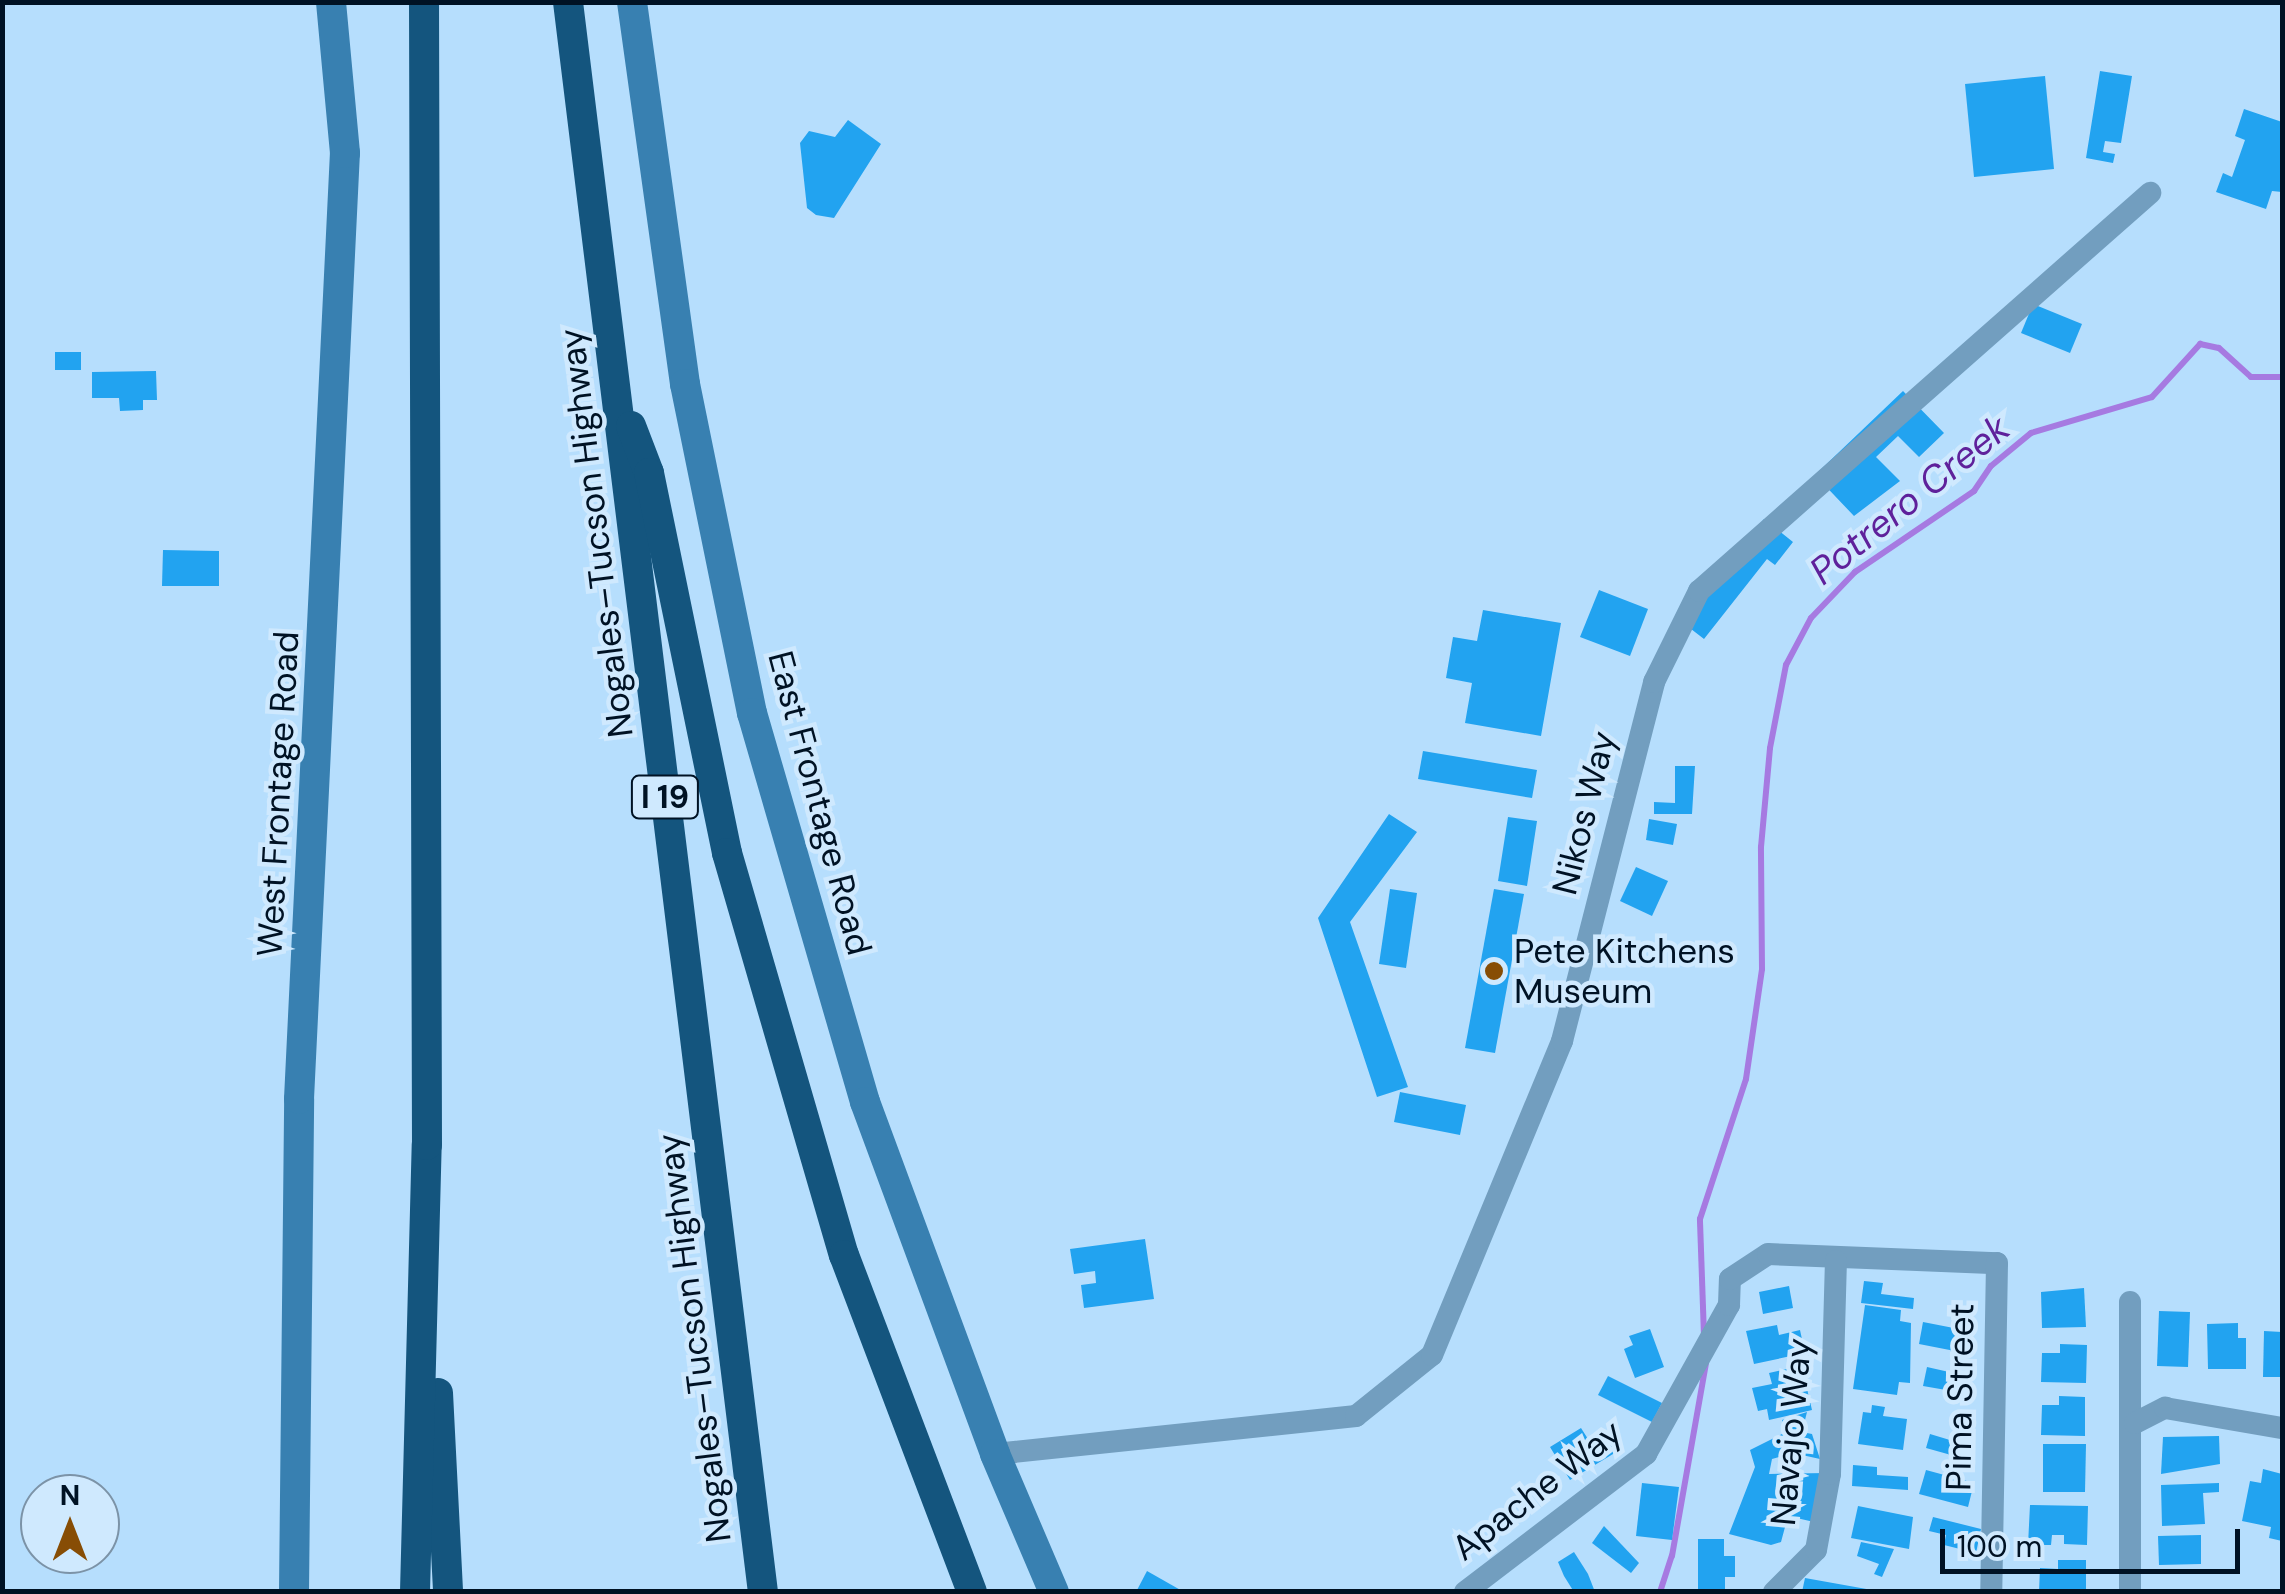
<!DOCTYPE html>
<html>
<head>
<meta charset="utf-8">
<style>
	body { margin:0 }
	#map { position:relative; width:2285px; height:1594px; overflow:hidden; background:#b6defd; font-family:"DM Sans",sans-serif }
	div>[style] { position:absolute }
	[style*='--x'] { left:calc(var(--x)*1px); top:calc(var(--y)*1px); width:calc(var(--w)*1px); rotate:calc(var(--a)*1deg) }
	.stream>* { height:6px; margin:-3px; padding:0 3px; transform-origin:3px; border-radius:3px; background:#a67ae1 }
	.building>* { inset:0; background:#22a3f0 }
	.street>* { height:22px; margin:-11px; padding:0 11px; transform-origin:11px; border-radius:11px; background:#729ebf }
	.secondary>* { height:30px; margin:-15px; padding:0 15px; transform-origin:15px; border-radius:15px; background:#3880b1 }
	.highway>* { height:30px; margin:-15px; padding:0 15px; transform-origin:15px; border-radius:15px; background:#14557e }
	.dots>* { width:28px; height:28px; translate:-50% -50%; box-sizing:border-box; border:5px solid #cfe9fe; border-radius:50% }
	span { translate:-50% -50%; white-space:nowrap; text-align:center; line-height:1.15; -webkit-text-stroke:9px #cfe9fe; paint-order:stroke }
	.shield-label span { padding:2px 8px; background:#cfe9fe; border:2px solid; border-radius:8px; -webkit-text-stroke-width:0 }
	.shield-label { font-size:32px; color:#001224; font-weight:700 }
	.street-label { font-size:35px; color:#001224 }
	.poi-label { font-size:35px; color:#001224 }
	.left { translate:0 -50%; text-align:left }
	.water-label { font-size:38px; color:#5f219b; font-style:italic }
	.frame { position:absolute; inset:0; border:5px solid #001224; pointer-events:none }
	.north { position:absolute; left:20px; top:1474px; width:100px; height:100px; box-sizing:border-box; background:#cfe9fe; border:2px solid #7c93a7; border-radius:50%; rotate:0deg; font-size:28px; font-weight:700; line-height:40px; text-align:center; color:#001224 }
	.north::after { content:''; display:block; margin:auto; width:35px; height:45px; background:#874d05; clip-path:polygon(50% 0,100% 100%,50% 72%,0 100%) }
	.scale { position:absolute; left:1940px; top:1529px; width:300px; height:45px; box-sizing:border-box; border:5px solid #001224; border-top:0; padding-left:12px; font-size:30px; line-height:35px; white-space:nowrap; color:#001224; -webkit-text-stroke:8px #cfe9fe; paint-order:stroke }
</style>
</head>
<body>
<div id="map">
	<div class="stream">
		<i style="--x:1704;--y:1336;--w:117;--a:-92"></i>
		<i style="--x:1700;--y:1219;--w:147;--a:-71.8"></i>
		<i style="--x:1746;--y:1079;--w:111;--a:-81.7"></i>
		<i style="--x:1762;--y:969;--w:122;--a:-90.5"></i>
		<i style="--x:1761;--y:847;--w:99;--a:-84.8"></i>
		<i style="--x:1770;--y:748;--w:85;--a:-79.1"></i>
		<i style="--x:1786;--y:665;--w:53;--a:-62"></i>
		<i style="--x:1811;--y:618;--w:64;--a:-46.3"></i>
		<i style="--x:1855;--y:572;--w:144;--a:-34.2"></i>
		<i style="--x:1974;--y:491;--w:30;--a:-56"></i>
		<i style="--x:1991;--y:466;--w:52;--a:-39.5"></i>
		<i style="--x:2031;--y:433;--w:126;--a:-16.6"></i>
		<i style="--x:2152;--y:397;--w:72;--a:-47.8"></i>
		<i style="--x:2200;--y:344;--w:19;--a:12"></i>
		<i style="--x:2219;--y:348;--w:43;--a:42.2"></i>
		<i style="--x:2251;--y:377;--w:31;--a:0"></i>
		<i style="--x:1660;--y:1592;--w:38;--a:-72"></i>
		<i style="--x:1672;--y:1556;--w:196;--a:-80"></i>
	</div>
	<div class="building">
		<i style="clip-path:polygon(2100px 71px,2132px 76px,2121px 143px,2105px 141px,2103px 152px,2115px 154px,2113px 163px,2086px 158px)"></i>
		<i style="clip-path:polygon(2045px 76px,2054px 169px,1974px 177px,1965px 84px)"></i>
		<i style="clip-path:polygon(2244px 109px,2282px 122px,2282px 192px,2272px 191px,2266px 209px,2216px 192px,2223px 173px,2232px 177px,2245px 140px,2235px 136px)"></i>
		<i style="clip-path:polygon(848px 120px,881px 144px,834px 218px,816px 215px,807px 208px,800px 143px,809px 131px,835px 137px)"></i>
		<i style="clip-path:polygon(2033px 304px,2082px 324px,2070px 353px,2021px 333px)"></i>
		<i style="clip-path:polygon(55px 352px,81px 352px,81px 370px,55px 370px)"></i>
		<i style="clip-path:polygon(156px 371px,157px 400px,143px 400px,143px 410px,120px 411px,119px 398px,92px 398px,92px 372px)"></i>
		<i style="clip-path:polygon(1903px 391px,1944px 433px,1919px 457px,1898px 436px,1876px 457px,1900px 481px,1854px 516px,1815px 475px)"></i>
		<i style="clip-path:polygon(1764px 519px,1793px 542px,1775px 565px,1767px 559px,1704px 639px,1682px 622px)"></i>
		<i style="clip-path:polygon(163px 550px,219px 551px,219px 586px,162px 586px)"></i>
		<i style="clip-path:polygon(1599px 590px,1648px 609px,1630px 656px,1580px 637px)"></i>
		<i style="clip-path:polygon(1483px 610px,1561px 623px,1541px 736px,1465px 723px,1472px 683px,1446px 678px,1453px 637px,1477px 641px)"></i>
		<i style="clip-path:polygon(1423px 751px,1537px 770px,1532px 798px,1418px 779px)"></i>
		<i style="clip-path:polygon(1675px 766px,1695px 766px,1692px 814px,1654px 814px,1654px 802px,1675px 803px)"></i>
		<i style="clip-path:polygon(1389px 814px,1417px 832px,1350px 922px,1408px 1087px,1377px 1097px,1318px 918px)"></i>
		<i style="clip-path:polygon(1508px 817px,1537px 821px,1527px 886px,1498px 881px)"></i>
		<i style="clip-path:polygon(1649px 819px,1677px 824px,1673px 845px,1646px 840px)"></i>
		<i style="clip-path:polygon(1636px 867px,1668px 881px,1652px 916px,1620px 901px)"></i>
		<i style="clip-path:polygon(1390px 889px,1417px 893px,1406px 968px,1379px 964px)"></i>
		<i style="clip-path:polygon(1494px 889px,1524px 894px,1495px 1053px,1465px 1048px)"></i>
		<i style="clip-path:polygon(1400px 1092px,1466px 1105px,1460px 1135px,1394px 1122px)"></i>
		<i style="clip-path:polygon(1145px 1239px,1154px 1299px,1084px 1308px,1081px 1285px,1096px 1283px,1095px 1271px,1074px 1274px,1070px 1249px)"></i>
		<i style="clip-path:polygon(1864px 1281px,1883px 1283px,1881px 1294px,1914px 1298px,1913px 1309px,1861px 1303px)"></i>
		<i style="clip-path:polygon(1789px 1286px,1793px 1308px,1763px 1314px,1759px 1292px)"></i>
		<i style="clip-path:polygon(2084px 1288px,2086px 1327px,2042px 1328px,2041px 1292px)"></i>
		<i style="clip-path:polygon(1865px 1305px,1901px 1310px,1900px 1321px,1911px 1323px,1910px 1383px,1899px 1382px,1897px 1395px,1853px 1389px)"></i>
		<i style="clip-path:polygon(2159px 1311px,2190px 1312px,2188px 1367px,2157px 1366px)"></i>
		<i style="clip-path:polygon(1923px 1322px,1969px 1331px,1965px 1353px,1919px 1344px)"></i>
		<i style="clip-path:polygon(2238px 1323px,2238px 1338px,2246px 1338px,2246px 1369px,2208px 1369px,2207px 1324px)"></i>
		<i style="clip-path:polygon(1777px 1325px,1779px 1335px,1800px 1330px,1805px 1353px,1754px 1364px,1746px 1331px)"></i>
		<i style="clip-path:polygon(1650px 1329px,1664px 1367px,1635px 1378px,1624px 1349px,1633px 1345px,1629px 1336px)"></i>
		<i style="clip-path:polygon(2264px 1331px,2282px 1332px,2282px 1377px,2263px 1377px)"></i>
		<i style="clip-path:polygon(2060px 1344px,2087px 1345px,2086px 1383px,2041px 1382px,2042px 1353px,2060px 1353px)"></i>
		<i style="clip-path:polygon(1927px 1367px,1949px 1372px,1946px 1390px,1923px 1386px)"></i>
		<i style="clip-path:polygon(1787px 1369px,1789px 1379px,1804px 1376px,1812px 1410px,1769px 1420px,1767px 1409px,1758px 1411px,1752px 1388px,1772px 1384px,1769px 1373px)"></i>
		<i style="clip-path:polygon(1608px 1376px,1662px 1403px,1652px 1422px,1598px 1395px)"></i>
		<i style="clip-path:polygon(2059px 1396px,2085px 1397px,2085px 1436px,2041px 1435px,2042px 1405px,2059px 1405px)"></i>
		<i style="clip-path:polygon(1872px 1405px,1885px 1407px,1883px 1416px,1907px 1419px,1903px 1450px,1858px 1444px,1863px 1412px,1871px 1413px)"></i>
		<i style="clip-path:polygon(1807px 1412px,1802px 1432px,1812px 1434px,1820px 1459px,1802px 1455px,1786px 1466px,1783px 1456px,1772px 1459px,1769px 1474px,1827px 1473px,1814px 1522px,1788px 1516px,1781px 1542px,1771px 1545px,1729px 1534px,1755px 1467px,1750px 1450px,1786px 1432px,1782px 1420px)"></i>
		<i style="clip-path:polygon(1581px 1428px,1588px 1439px,1604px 1429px,1618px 1451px,1570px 1480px,1550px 1447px)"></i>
		<i style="clip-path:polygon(1930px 1434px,1973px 1447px,1969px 1460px,1926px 1448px)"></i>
		<i style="clip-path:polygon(2219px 1436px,2220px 1464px,2161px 1474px,2163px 1437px)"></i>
		<i style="clip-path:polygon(2043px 1444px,2086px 1444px,2085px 1492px,2043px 1492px)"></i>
		<i style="clip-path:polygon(1853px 1465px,1877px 1467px,1877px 1475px,1908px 1477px,1908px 1490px,1852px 1486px)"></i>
		<i style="clip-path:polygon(2263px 1469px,2282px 1474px,2282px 1541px,2269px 1538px,2271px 1527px,2242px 1521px,2250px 1481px,2261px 1483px)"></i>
		<i style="clip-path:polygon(1926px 1470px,1974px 1483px,1968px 1507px,1919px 1494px)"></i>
		<i style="clip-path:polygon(1642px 1483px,1679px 1487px,1672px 1540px,1636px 1536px)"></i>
		<i style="clip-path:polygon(2219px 1483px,2219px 1492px,2203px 1493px,2205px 1524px,2162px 1526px,2161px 1485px)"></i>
		<i style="clip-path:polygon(2030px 1505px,2088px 1506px,2087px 1545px,2064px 1544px,2064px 1535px,2052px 1535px,2051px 1545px,2028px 1545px)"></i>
		<i style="clip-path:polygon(1858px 1506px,1913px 1517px,1909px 1549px,1851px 1538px)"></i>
		<i style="clip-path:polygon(1933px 1517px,1981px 1529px,1976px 1553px,1944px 1545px,1946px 1535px,1929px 1531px)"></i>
		<i style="clip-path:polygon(1604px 1526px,1639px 1563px,1631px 1573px,1592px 1543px)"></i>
		<i style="clip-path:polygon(2201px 1535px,2201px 1564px,2159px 1565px,2158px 1536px)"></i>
		<i style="clip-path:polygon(1698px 1539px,1724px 1539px,1724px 1556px,1735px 1556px,1735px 1577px,1725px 1577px,1725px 1592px,1698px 1592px)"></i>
		<i style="clip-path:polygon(1861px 1542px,1894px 1549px,1882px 1577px,1874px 1574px,1879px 1564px,1857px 1556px)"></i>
		<i style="clip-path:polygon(1574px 1552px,1588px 1574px,1595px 1592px,1574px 1592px,1564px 1576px,1558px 1562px)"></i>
		<i style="clip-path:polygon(2058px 1560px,2086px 1560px,2086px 1592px,2039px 1592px,2040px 1568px,2058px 1569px)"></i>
		<i style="clip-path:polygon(1147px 1571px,1184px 1592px,1136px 1592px)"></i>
		<i style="clip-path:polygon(1805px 1578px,1872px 1590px,1872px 1592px,1802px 1592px)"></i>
	</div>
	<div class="street">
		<i style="--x:2130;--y:1302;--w:290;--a:90"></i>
		<i style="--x:2135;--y:1423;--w:34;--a:-27"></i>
		<i style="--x:2165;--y:1408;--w:119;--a:9.7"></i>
		<i style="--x:995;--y:1454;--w:363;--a:-6"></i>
		<i style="--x:1356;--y:1416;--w:97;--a:-38.8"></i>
		<i style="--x:1432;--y:1355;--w:340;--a:-67.5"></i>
		<i style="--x:1562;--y:1041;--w:371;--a:-75.6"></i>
		<i style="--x:1654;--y:682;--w:102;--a:-63.7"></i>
		<i style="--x:1699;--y:591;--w:602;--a:-41.43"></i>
		<i style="--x:1465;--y:1592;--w:228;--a:-37.3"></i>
		<i style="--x:1646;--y:1454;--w:171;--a:-60.9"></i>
		<i style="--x:1729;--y:1305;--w:26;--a:-88"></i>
		<i style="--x:1730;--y:1279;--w:45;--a:-33.3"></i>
		<i style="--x:1768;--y:1254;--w:229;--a:2.3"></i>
		<i style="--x:1997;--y:1263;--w:329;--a:91"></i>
		<i style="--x:1774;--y:1592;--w:59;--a:-45"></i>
		<i style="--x:1816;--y:1550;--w:77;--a:-79.6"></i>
		<i style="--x:1830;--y:1474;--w:213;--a:-88.4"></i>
	</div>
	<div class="secondary">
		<i style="--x:632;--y:2;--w:386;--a:82.1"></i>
		<i style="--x:685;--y:384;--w:336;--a:78.5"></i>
		<i style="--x:752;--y:713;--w:405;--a:73.8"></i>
		<i style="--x:865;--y:1102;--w:375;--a:69.7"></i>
		<i style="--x:995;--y:1454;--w:150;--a:66.9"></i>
		<i style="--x:294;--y:1592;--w:493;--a:-89.4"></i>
		<i style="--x:299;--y:1099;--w:947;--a:-87.22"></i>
		<i style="--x:345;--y:153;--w:152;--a:-95.3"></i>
	</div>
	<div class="highway">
		<i style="--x:568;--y:2;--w:1602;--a:83.01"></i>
		<i style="--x:631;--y:426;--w:50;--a:69"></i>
		<i style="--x:649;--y:473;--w:388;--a:78.4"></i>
		<i style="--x:727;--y:853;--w:419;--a:73.8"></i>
		<i style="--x:844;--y:1255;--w:360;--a:69.2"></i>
		<i style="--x:438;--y:1393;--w:199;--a:87.1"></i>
		<i style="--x:415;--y:1592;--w:447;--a:-88.5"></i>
		<i style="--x:427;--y:1145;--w:1143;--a:-90.15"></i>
	</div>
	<div class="dots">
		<i style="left:1494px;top:971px;background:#874d05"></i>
	</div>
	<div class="shield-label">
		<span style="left:665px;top:797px">I 19</span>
	</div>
	<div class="street-label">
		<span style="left:596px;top:533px;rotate:-97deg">Nogales–Tucson Highway</span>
		<span style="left:278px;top:794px;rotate:-87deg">West Frontage Road</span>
		<span style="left:820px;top:803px;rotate:75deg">East Frontage Road</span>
		<span style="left:1584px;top:813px;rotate:-76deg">Nikos Way</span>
		<span style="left:694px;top:1338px;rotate:-97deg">Nogales–Tucson Highway</span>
		<span style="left:1960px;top:1397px;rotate:-89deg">Pima Street</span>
		<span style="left:1791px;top:1432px;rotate:-85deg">Navajo Way</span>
		<span style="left:1537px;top:1490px;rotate:-38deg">Apache Way</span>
	</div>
	<div class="poi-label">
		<span class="left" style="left:1514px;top:971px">Pete Kitchens<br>Museum</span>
	</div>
	<div class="water-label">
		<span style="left:1910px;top:500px;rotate:-39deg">Potrero Creek</span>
	</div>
	<div class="frame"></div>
	<div class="north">N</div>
	<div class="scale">100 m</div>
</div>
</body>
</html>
